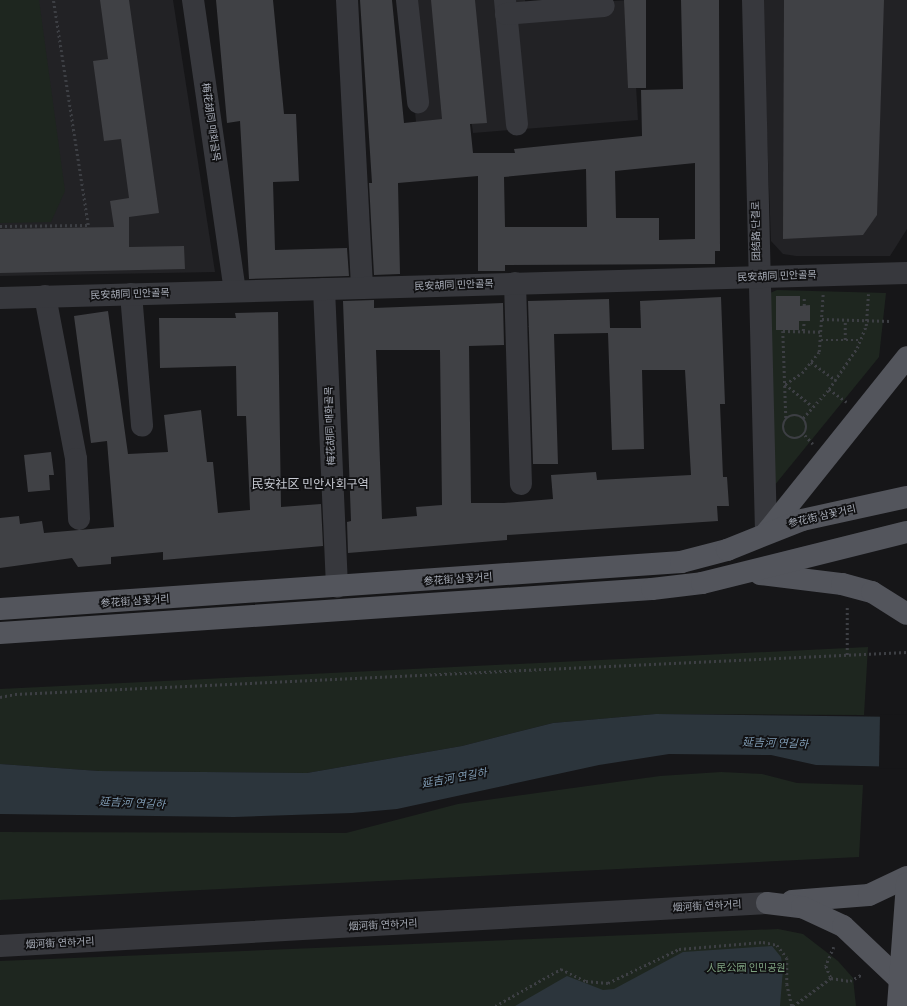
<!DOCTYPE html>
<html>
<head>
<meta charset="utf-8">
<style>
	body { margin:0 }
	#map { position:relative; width:907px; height:1006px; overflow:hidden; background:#161618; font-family:"IBM Plex Sans","Noto Sans SC","Noto Sans KR",sans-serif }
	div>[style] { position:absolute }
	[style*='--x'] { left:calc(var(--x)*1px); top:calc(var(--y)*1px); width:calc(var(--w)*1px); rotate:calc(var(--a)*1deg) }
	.built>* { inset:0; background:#222225 }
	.green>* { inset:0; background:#1e261f }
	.water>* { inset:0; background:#2c353c }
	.pier>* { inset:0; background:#161618 }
	.building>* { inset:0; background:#404145 }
	.path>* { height:2.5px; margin-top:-1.25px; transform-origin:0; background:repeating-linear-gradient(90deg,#3d3f44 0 2px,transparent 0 5px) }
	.path>.ring { margin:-1.25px; padding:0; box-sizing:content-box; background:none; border:2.5px solid #3d3f44; border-radius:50% }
	.minor>* { height:22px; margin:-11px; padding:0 11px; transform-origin:11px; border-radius:11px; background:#37383d }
	.major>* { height:22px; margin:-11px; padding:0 11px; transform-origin:11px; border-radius:11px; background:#53555c }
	span { translate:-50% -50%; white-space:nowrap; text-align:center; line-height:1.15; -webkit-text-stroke:3.5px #111113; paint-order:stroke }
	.street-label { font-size:10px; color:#a8adb8 }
	.park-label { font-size:10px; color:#7fa381 }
	.water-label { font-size:11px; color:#7f9bb3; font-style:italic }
	.quarter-label { font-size:12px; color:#c9ccd4 }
</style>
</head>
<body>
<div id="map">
	<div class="built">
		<i style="clip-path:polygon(0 0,173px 0,215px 272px,0 276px)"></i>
		<i style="clip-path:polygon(404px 0,525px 0,526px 6px,631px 0,638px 120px,473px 133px,471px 118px,416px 122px)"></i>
		<i style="clip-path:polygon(762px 0,907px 0,907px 229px,890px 256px,796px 256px,783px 254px,771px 241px)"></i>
	</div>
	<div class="green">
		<i style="clip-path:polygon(0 0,39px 0,65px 191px,51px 222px,0 223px)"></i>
		<i style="clip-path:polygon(777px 290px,886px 293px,879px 357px,774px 486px,770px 293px)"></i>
		<i style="clip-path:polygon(868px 647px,864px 715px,656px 714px,553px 723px,462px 746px,307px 773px,99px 771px,0 764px,0 689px)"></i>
		<i style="clip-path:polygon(721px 772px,762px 774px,797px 783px,863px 785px,859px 857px,0 900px,0 832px,346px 833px,458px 804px,660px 776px)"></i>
		<i style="clip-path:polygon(778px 929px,803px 934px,838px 961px,853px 978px,856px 1006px,0 1006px,0 961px)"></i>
	</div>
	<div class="water">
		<i style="clip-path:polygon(656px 714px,907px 717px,907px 767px,816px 765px,771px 755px,669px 754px,599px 765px,397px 809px,352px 813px,234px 817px,0 814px,0 764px,99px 771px,307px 773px,462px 746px,553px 723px)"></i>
		<i style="clip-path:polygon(772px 946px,781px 957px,783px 969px,780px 1006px,515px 1006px,567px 976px,603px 990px,614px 989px,683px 952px)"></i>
	</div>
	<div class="pier">
		<i style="clip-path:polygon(880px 714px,907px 715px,907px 769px,879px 768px)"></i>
	</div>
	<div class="building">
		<i style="clip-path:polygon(100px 0,129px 0,159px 213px,129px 217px,129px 247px,184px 246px,185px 269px,0 273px,0 229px,114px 227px,110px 201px,129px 198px,121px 139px,104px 141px,93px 61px,108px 59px)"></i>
		<i style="clip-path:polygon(216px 0,273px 0,284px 114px,296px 114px,299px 181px,273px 182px,275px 250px,347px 248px,349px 276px,249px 279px,240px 121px,227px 123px)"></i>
		<i style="clip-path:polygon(evenodd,360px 0,392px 0,404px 123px,442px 119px,431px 0,475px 0,487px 123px,470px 124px,473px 153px,515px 153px,514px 149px,642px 136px,641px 90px,683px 89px,681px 0,719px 0,720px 251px,715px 251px,715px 264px,505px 265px,505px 271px,478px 271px,478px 176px,398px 183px,400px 274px,374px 275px,369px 183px,372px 183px,360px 0,695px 163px,695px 239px,659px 240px,659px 218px,616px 218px,615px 171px,695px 163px,360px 0,586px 169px,587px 227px,505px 227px,504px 177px,586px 169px)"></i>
		<i style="clip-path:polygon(624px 0,646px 0,646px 88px,628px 88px)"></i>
		<i style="clip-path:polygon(784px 0,884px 0,877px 215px,863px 235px,783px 239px)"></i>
		<i style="clip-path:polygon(776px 296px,800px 296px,800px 306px,810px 305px,810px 321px,799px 321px,799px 330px,776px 330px)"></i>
		<i style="clip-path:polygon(evenodd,721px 297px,725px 404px,720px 404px,723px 477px,727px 477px,729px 506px,717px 506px,718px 521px,507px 535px,507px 540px,348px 553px,347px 522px,351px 521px,343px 301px,374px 300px,374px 308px,503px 303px,504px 345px,469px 346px,471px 503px,504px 503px,553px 499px,551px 475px,596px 472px,597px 480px,691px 475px,685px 370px,642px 370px,644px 449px,612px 450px,608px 333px,554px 334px,558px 464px,533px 464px,528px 301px,609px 299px,610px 328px,641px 328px,640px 301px,721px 297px,376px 350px,440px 350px,442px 505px,416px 507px,417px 516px,382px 519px,376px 350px)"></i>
		<i style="clip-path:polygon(108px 311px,128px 454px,168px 452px,164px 415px,201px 410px,207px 462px,213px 462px,218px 513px,250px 510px,246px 416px,237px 416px,236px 366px,160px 368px,159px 318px,236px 318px,235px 313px,278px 312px,281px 507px,321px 504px,323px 546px,163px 560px,163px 552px,111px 557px,111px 564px,78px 567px,72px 558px,0 568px,0 518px,19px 516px,20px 524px,42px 521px,44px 533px,114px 527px,107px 441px,91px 443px,74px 316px)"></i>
		<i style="clip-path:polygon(51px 452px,54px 475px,49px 475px,50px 490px,28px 492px,24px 455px)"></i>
	</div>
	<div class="path">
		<i style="--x:0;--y:226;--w:88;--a:-0.7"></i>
		<i style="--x:88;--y:225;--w:228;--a:-98.8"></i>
		<i style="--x:804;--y:306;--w:10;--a:-90"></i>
		<i style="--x:822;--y:319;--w:69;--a:1.7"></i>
		<i style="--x:783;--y:331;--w:87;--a:88"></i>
		<i style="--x:783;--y:331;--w:39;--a:1"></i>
		<i style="--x:803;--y:331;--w:10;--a:-84"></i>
		<i style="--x:821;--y:340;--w:40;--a:0"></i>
		<i style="--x:845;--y:340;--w:20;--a:-90"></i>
		<i style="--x:811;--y:362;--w:31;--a:36"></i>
		<i style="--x:785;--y:384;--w:20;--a:-33"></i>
		<i style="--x:802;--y:373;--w:27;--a:-51"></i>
		<i style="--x:819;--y:352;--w:58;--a:-86.1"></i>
		<i style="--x:785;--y:384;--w:35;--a:39"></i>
		<i style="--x:829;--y:389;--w:22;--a:36"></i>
		<i class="ring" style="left:783px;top:415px;width:21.5px;height:21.5px"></i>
		<i style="--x:803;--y:418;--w:39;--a:-48"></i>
		<i style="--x:829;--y:389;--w:50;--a:-55.7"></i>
		<i style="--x:857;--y:348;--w:24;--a:-68"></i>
		<i style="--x:866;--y:326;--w:32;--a:-86"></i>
		<i style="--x:805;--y:435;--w:12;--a:48"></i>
		<i style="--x:847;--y:655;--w:49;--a:-90"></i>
		<i style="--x:0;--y:697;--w:15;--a:-11"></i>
		<i style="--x:15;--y:694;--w:893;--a:-2.7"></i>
		<i style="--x:834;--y:947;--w:21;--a:113"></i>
		<i style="--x:826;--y:966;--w:13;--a:67"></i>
		<i style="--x:831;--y:978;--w:19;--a:9"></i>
		<i style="--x:850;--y:981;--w:13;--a:-29"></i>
		<i style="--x:495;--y:1006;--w:76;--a:-29.3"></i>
		<i style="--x:561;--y:969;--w:28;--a:26"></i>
		<i style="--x:586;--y:981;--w:22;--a:5"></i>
		<i style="--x:608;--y:983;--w:79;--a:-25.6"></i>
		<i style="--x:679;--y:949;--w:84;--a:-4.8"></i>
		<i style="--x:763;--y:942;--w:14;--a:12"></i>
		<i style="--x:777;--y:945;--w:16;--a:52"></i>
		<i style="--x:787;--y:958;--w:26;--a:90"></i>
		<i style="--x:787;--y:984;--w:23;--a:77"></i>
		<i style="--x:793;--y:1006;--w:47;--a:-36.4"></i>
	</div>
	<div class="minor">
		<i style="--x:193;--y:0;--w:294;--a:81.8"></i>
		<i style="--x:347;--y:0;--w:288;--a:87"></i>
		<i style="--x:407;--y:0;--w:103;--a:83.8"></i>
		<i style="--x:505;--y:0;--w:125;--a:84.5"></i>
		<i style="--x:753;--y:0;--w:533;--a:88.6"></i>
		<i style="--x:506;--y:14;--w:98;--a:-4.7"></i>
		<i style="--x:515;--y:283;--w:201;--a:88.3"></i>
		<i style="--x:324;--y:289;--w:298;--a:87.5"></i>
		<i style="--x:131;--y:294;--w:132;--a:85.2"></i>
		<i style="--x:45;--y:296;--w:166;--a:79.2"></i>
		<i style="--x:76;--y:459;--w:60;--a:87.1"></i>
		<i style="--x:0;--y:298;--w:907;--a:-1.58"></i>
		<i style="--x:0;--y:946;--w:768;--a:-3.21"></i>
	</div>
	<div class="major">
		<i style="--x:767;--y:532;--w:224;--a:-51.3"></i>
		<i style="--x:760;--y:574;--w:83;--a:7"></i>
		<i style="--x:842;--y:584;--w:31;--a:15"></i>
		<i style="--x:872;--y:592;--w:41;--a:32.2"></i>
		<i style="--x:0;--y:609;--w:683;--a:-3.95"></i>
		<i style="--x:681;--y:562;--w:48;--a:-14.6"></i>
		<i style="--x:727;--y:550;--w:81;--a:-21.8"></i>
		<i style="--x:802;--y:520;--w:107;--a:-12.4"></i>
		<i style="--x:0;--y:633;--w:653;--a:-3.86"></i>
		<i style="--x:652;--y:589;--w:50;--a:-6.8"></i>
		<i style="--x:702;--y:583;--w:211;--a:-14"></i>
		<i style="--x:792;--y:901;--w:77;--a:-4.5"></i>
		<i style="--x:869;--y:895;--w:42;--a:-25.3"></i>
		<i style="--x:767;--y:903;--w:35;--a:7"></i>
		<i style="--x:802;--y:907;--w:45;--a:24.9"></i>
		<i style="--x:843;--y:926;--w:79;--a:43.5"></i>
		<i style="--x:898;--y:1006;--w:123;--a:-85.8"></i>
	</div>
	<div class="street-label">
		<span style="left:211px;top:122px;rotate:82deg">梅花胡同 매화골목</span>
		<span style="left:756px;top:231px;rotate:-91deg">团结路 단결로</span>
		<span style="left:777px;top:276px;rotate:-2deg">民安胡同 민안골목</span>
		<span style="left:454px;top:285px;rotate:-2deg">民安胡同 민안골목</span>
		<span style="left:130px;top:294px;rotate:-2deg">民安胡同 민안골목</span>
		<span style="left:330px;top:426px;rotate:-92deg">梅花胡同 매화골목</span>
		<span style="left:822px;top:516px;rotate:-13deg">参花街 삼꽃거리</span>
		<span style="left:458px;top:579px;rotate:-4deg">参花街 삼꽃거리</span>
		<span style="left:135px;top:601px;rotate:-4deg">参花街 삼꽃거리</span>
		<span style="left:707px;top:906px;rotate:-3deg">烟河街 연하거리</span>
		<span style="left:383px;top:925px;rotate:-3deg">烟河街 연하거리</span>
		<span style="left:60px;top:943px;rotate:-3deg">烟河街 연하거리</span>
	</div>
	<div class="park-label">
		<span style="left:746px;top:968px">人民公园 인민공원</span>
	</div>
	<div class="water-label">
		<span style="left:775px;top:743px;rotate:2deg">延吉河 연길하</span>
		<span style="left:454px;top:778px;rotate:-10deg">延吉河 연길하</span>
		<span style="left:132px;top:803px;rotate:3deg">延吉河 연길하</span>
	</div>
	<div class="quarter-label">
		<span style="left:310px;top:484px">民安社区 민안사회구역</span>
	</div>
</div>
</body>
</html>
